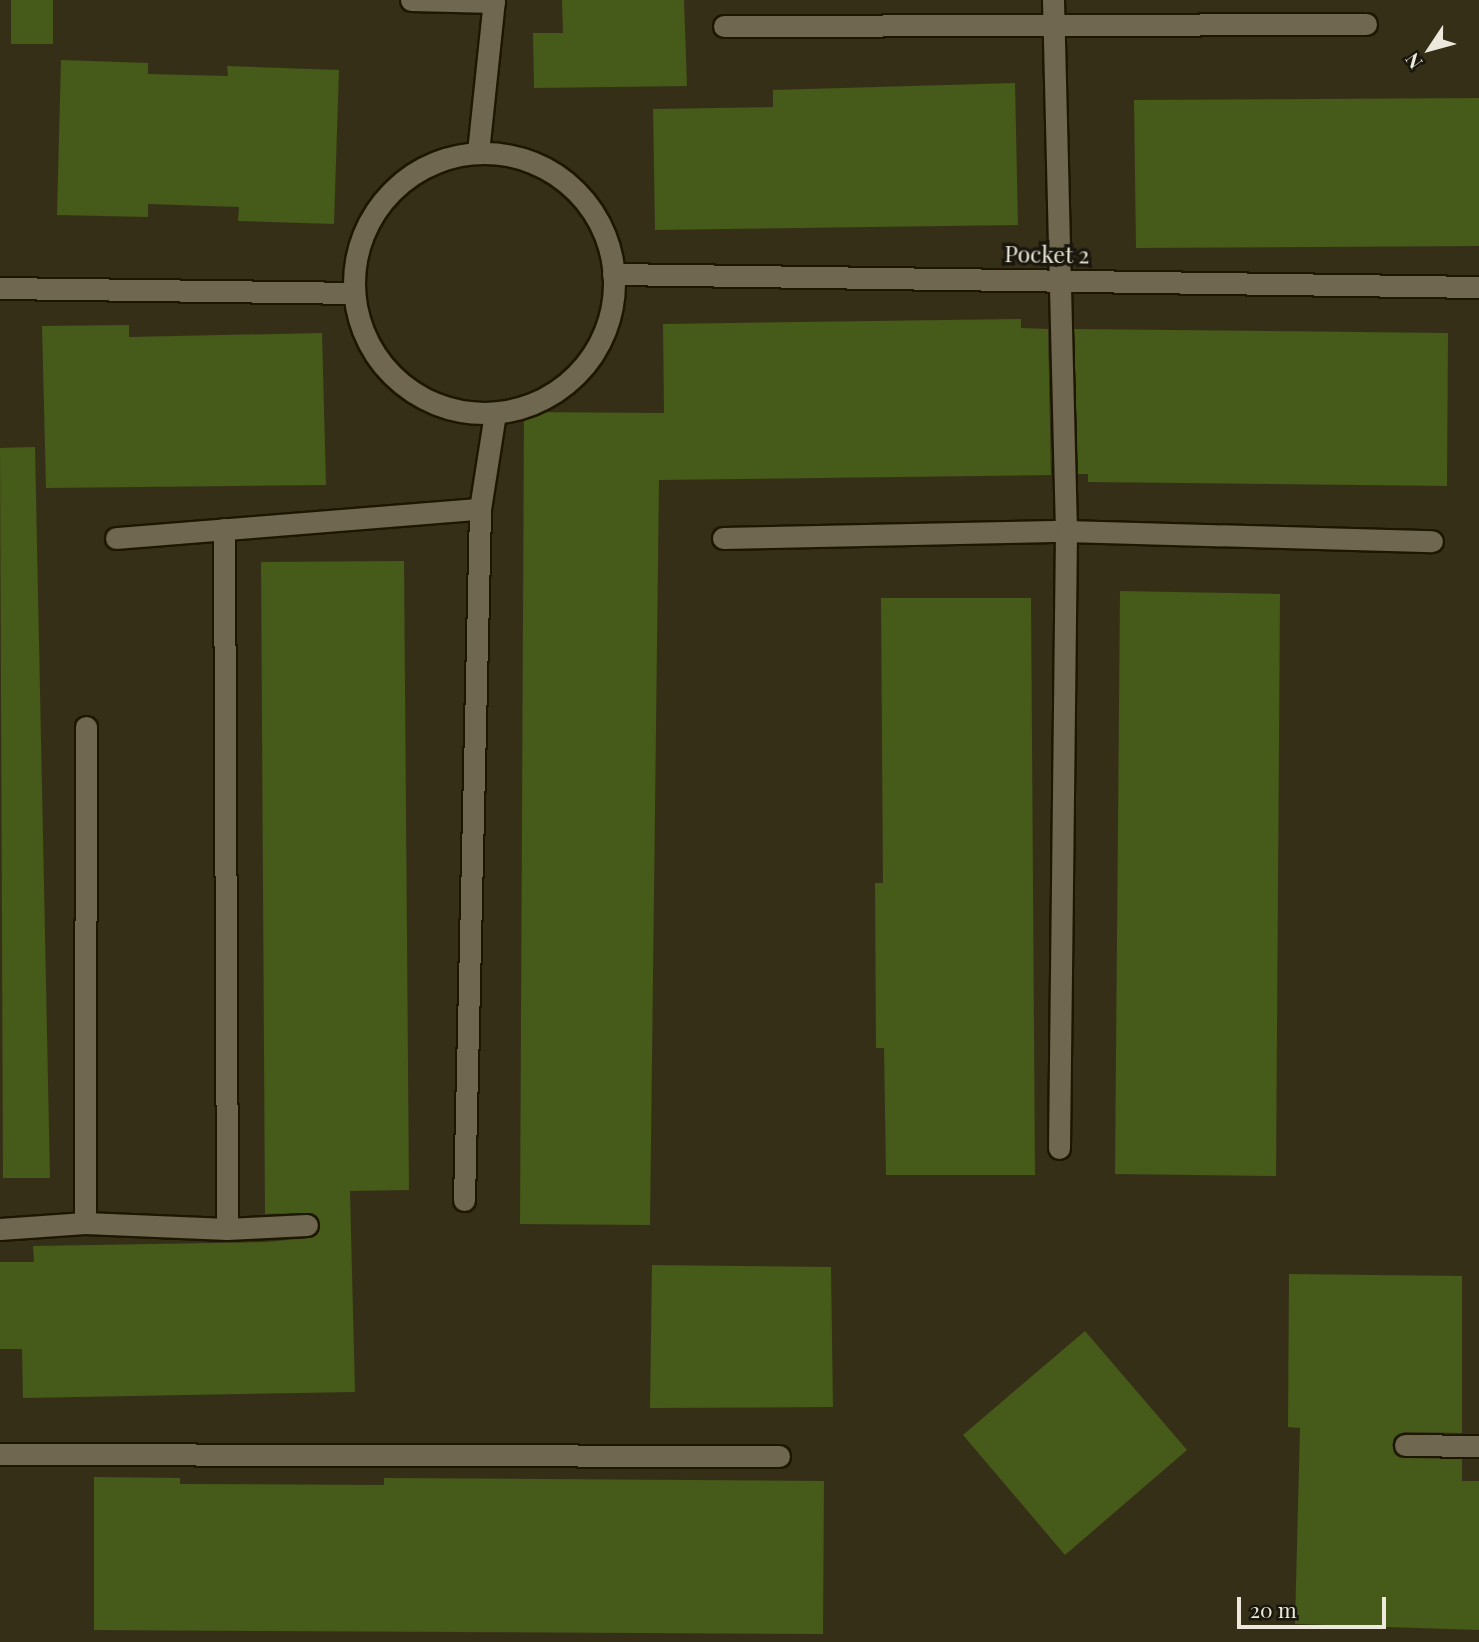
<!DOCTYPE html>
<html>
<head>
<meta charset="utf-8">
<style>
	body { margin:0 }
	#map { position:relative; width:1479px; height:1642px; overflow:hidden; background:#362f18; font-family:"Playfair Display",serif }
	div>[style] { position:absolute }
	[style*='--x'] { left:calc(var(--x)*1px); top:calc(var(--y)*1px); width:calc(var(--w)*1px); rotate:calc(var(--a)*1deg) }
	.building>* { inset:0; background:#465a19 }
	.roads { filter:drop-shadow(2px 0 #1d1702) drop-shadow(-2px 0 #1d1702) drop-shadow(0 2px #1d1702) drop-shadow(0 -2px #1d1702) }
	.street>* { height:21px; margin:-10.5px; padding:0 10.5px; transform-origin:10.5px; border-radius:10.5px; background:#6f674f }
	.street>.ring { margin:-10.5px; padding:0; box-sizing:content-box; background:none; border:21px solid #6f674f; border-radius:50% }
	span { translate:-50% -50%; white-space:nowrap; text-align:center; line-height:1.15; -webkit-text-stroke:7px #1a170d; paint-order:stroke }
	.street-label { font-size:23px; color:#ece8db }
	.north { position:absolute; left:1395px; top:14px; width:70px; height:70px; -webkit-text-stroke:5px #1a170d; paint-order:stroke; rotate:234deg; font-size:19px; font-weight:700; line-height:28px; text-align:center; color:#ece8db }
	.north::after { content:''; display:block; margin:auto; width:24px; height:32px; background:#ece8db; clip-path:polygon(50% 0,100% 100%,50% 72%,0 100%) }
	.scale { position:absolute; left:1237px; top:1597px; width:149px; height:32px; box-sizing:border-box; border:4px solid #ece8db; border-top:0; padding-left:9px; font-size:21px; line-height:24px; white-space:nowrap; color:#ece8db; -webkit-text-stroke:5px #1a170d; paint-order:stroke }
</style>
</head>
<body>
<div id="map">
	<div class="building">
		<i style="clip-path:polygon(11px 0,53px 0,53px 44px,11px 44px)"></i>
		<i style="clip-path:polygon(562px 0,684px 0,687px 86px,534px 88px,533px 33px,563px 33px)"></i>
		<i style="clip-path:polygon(61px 60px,148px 63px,148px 74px,228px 76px,227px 66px,339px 70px,334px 224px,238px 221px,239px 207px,148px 204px,148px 217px,57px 215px)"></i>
		<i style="clip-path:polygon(1015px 83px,1018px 225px,655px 230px,653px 109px,773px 107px,773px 90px)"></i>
		<i style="clip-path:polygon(1479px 98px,1479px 246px,1136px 248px,1134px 100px)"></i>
		<i style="clip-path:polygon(1021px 319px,1021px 328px,1048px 329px,1051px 475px,659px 480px,650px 1225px,520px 1224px,524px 412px,664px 413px,663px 324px)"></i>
		<i style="clip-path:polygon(129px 325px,129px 337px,322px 333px,326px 485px,46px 488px,42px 326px)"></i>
		<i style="clip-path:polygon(1074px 329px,1448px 333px,1447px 486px,1088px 482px,1088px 474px,1078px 474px)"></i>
		<i style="clip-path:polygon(35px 447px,50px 1178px,3px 1178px,0 448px)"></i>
		<i style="clip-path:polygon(404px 561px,409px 1190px,350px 1191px,355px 1392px,23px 1398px,22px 1349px,0 1349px,0 1262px,34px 1262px,33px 1246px,266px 1242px,308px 1238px,319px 1230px,318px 1218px,312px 1213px,265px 1214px,261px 562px)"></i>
		<i style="clip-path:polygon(1120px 591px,1280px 594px,1276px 1176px,1115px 1174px)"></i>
		<i style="clip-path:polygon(881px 598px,1031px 598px,1035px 1175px,886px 1175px,884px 1048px,876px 1048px,875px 883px,883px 883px)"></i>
		<i style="clip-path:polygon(652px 1265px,831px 1267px,833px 1407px,650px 1408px)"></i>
		<i style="clip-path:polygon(1289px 1274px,1462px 1276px,1462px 1433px,1404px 1432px,1394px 1438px,1392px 1446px,1404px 1458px,1462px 1459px,1462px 1481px,1479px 1481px,1479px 1630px,1295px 1624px,1300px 1428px,1288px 1427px)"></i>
		<i style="clip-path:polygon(1085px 1331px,1187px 1450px,1065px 1555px,963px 1435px)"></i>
		<i style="clip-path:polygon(94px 1477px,180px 1478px,180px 1484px,384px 1485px,384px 1478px,824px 1481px,823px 1634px,94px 1630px)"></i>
	</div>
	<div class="roads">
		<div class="street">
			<i style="--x:411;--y:0;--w:83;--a:1.4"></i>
			<i style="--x:1053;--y:0;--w:531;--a:88.6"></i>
			<i style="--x:1066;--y:531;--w:617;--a:90.65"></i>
			<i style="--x:724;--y:26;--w:642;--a:-0.18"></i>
			<i style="--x:478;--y:152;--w:153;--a:-84"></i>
			<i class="ring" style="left:354px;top:153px;width:239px;height:239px"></i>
			<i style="--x:613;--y:274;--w:866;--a:0.86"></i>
			<i style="--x:0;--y:288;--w:354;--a:0.8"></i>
			<i style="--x:224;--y:529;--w:700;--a:89.75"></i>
			<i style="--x:116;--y:538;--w:365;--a:-4.6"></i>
			<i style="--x:723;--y:538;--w:343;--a:-1.2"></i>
			<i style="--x:1066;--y:531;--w:366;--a:1.6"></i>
			<i style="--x:464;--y:1200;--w:691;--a:-88.67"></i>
			<i style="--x:480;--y:509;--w:97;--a:-81.1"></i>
			<i style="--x:85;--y:1223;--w:496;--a:-89.9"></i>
			<i style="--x:0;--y:1229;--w:85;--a:-4"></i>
			<i style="--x:85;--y:1223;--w:142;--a:2.4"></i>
			<i style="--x:227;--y:1229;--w:80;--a:-2.9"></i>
			<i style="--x:1405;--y:1445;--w:74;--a:0.8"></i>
			<i style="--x:0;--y:1454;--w:779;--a:0.15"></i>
		</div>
	</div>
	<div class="street-label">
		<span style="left:1047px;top:254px;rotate:1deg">Pocket 2</span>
	</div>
	<div class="north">N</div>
	<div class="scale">20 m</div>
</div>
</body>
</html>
